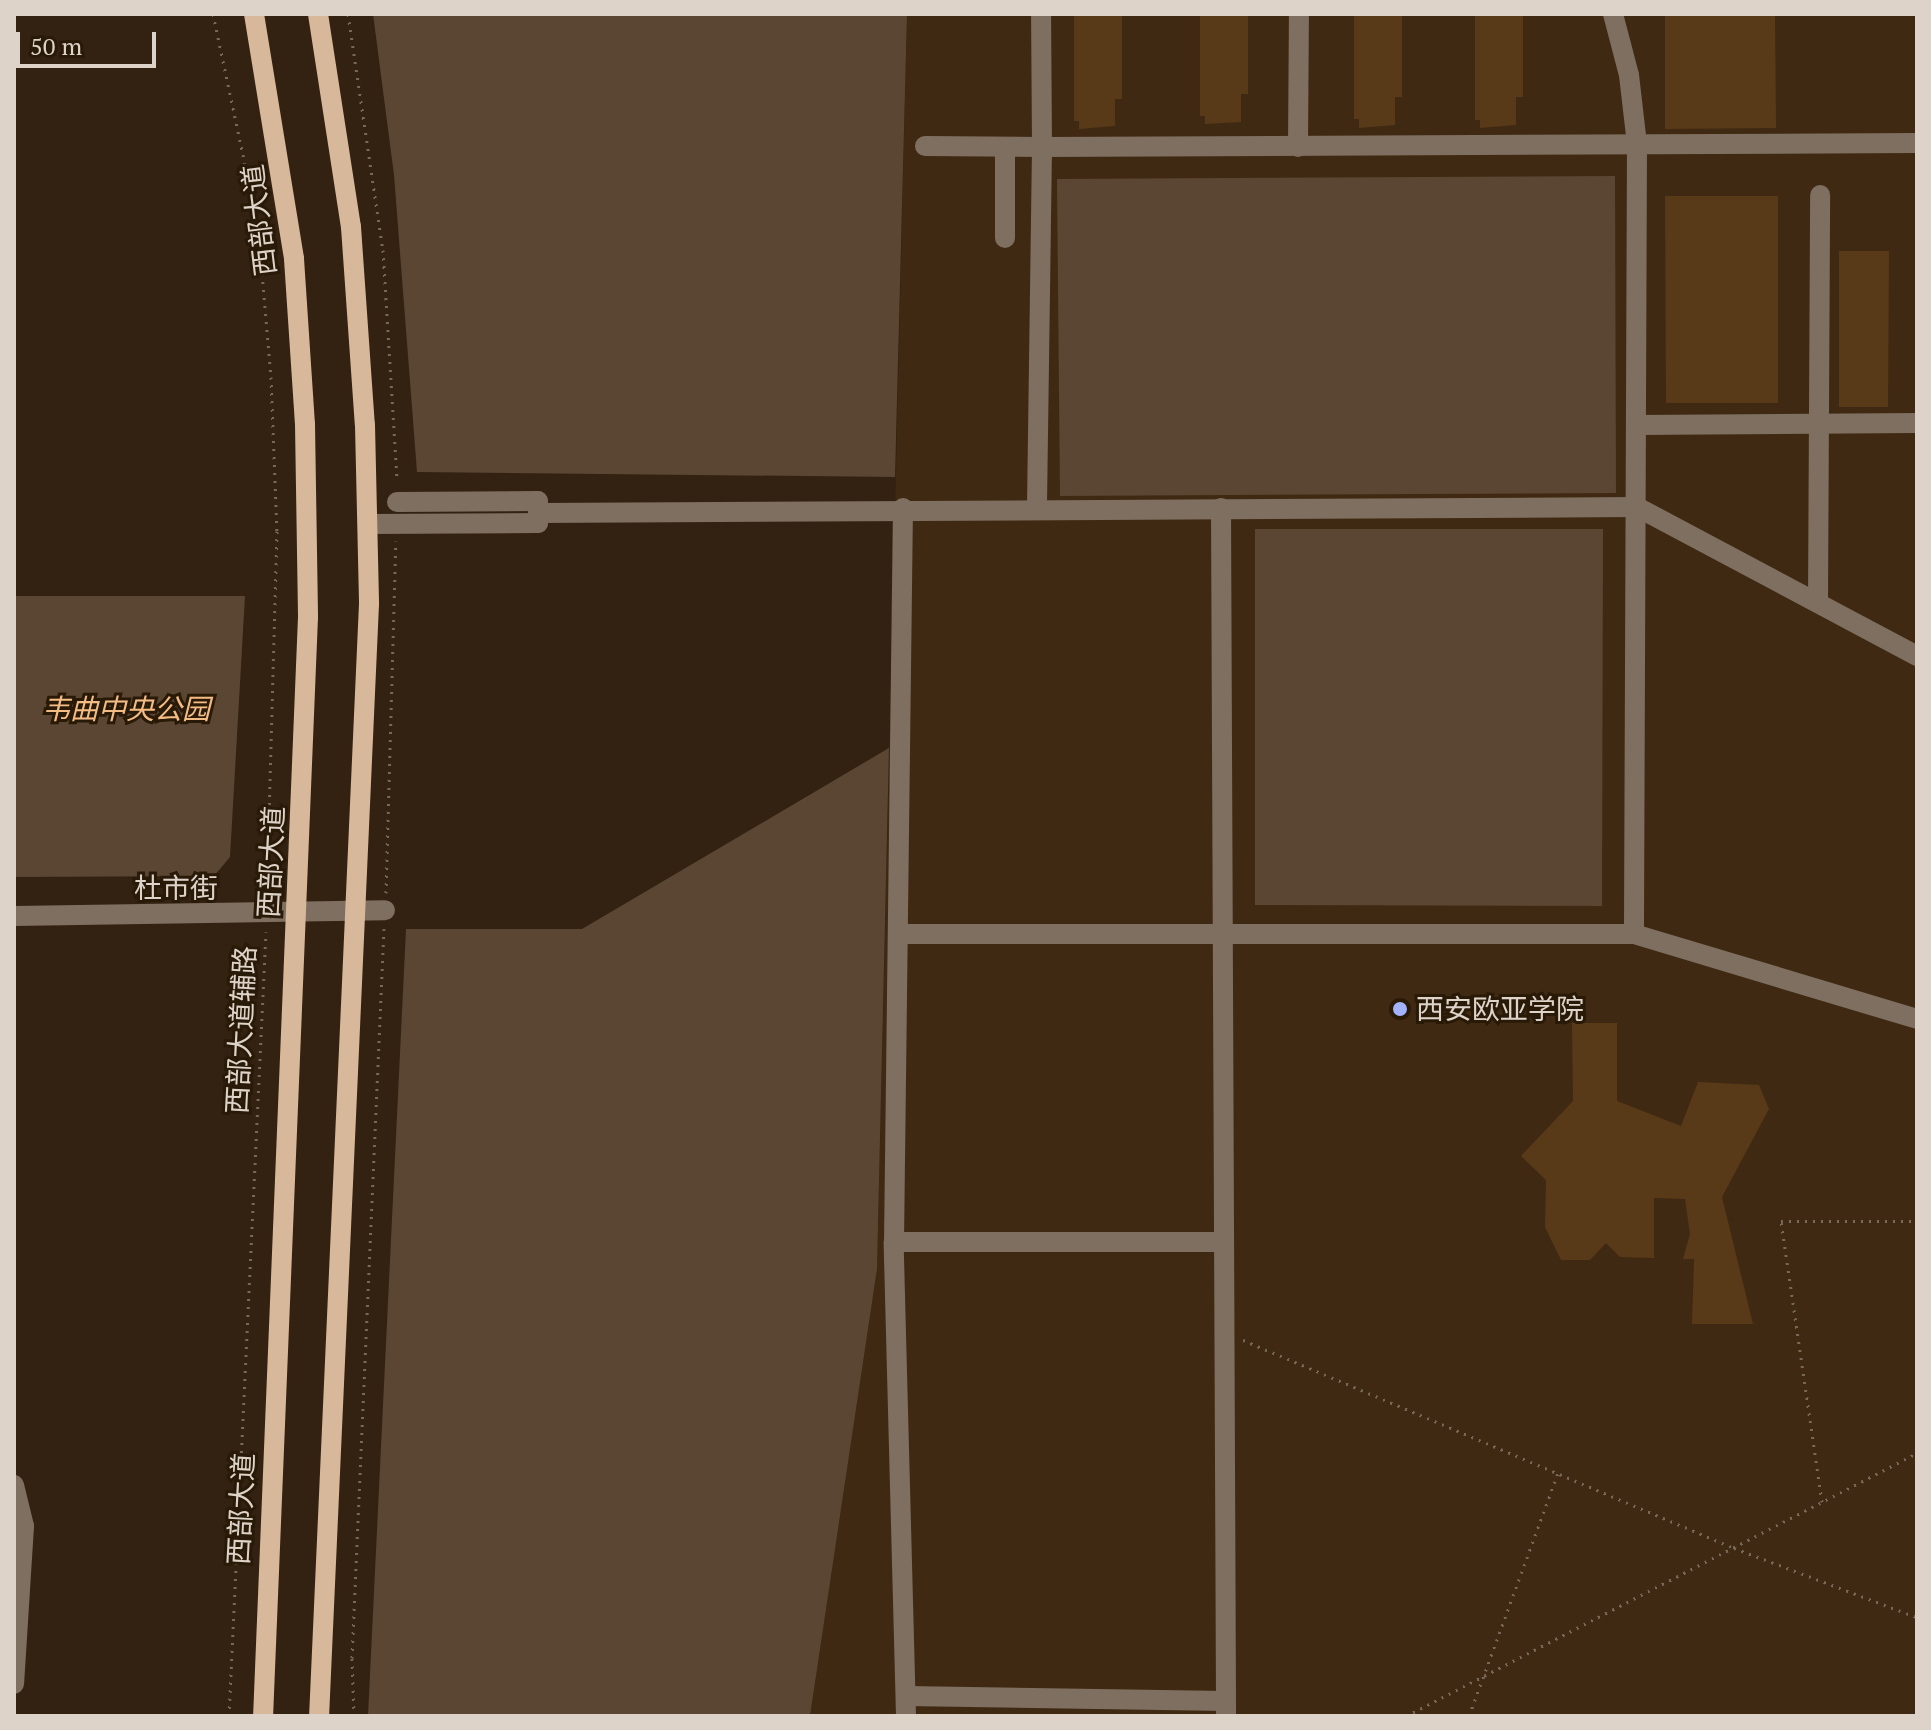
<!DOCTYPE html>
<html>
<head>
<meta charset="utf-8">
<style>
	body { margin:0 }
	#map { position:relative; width:1931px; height:1730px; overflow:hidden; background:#321; font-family:"PT Serif","Noto Sans SC",serif }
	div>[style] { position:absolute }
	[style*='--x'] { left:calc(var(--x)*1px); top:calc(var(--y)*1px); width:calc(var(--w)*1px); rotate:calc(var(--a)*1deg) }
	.built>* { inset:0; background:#3f2912 }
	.green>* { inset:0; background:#5b4633 }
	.building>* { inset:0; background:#593a18 }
	.path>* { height:3px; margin-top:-1.5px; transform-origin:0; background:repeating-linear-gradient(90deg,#77695a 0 2px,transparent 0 8px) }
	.minor>* { height:20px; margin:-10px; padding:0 10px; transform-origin:10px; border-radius:10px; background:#7f6f60 }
	.major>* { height:20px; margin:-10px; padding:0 10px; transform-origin:10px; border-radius:10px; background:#d8b89a }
	.dots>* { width:22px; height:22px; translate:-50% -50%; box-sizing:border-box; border:4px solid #291907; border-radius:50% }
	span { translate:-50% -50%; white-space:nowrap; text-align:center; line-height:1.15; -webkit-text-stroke:6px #291907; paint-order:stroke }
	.street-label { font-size:28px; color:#ded3c8 }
	.park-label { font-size:28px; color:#f4bc85; font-style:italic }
	.poi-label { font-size:28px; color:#ded3c8 }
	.left { translate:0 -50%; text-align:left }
	.frame { position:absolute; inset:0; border:16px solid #ded3c8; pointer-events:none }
	.scale { position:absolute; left:16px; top:32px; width:140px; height:36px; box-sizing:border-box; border:4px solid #ded3c8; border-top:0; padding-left:10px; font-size:24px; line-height:28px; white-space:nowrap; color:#ded3c8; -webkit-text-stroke:6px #291907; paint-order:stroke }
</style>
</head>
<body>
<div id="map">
	<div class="built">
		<i style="clip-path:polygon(907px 14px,1917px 14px,1917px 1716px,810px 1716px,877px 1269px)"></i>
	</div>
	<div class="green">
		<i style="clip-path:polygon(373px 14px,907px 14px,895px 477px,417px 472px,394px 175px)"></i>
		<i style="clip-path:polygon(1615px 176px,1616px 493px,1060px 496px,1057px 179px)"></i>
		<i style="clip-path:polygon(1255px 529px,1603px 529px,1602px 906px,1255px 905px)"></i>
		<i style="clip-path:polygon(14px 596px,245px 596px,230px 857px,214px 876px,14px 877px)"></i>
		<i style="clip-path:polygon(889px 748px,877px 1269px,810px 1716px,368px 1716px,406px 929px,582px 929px)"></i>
	</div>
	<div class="building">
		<i style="clip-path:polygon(1074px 14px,1122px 14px,1122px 99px,1115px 99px,1115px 126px,1079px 129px,1079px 121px,1074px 121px)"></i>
		<i style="clip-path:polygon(1200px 14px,1248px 14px,1248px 94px,1241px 94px,1241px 122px,1205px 124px,1205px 116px,1200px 116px)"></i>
		<i style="clip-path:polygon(1354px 14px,1402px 14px,1402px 97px,1395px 97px,1395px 125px,1359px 128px,1359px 119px,1354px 119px)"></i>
		<i style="clip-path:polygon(1475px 14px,1523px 14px,1523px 97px,1516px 97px,1516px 125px,1480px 128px,1480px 120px,1475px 120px)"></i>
		<i style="clip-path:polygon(1665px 14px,1775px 14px,1776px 128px,1665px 129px)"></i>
		<i style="clip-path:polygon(1665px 196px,1778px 196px,1778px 403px,1666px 403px)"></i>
		<i style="clip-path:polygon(1839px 251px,1889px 251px,1888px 407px,1839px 407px)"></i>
		<i style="clip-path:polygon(1572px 1023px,1617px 1023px,1617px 1101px,1681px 1126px,1698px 1082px,1759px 1085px,1769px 1109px,1722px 1197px,1753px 1324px,1692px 1324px,1694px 1259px,1683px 1259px,1690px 1234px,1685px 1199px,1654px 1198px,1654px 1258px,1620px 1257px,1606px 1243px,1590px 1260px,1561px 1260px,1545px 1227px,1546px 1180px,1521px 1156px,1573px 1101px)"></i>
	</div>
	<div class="path">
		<i style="--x:213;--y:14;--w:217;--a:78"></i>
		<i style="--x:258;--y:226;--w:152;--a:85.1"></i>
		<i style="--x:271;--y:377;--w:154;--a:87.8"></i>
		<i style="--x:277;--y:531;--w:362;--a:91.6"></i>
		<i style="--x:348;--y:14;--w:239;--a:81.6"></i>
		<i style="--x:383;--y:250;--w:231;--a:86.5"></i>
		<i style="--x:386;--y:893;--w:352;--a:-88.4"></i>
		<i style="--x:1243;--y:1340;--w:533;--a:22.96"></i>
		<i style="--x:1734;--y:1548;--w:196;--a:20.7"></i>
		<i style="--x:1822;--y:1502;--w:284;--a:-98.3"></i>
		<i style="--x:1781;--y:1221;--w:136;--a:0"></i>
		<i style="--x:229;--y:1716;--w:785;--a:-87.3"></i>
		<i style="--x:354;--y:1716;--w:58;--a:-92"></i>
		<i style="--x:352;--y:1658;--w:730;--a:-87.49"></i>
		<i style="--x:1406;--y:1716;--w:575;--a:-27.23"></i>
		<i style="--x:1469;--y:1716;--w:259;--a:-69.9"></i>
	</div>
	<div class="minor">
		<i style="--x:1613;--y:14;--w:63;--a:75.3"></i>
		<i style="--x:1629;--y:75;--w:69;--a:83.4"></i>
		<i style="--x:1637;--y:144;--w:790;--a:90.22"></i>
		<i style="--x:1634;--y:934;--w:295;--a:16.7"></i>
		<i style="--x:925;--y:146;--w:117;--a:0.5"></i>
		<i style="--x:1042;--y:147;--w:133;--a:-90.4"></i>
		<i style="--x:1005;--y:147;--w:91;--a:90"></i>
		<i style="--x:1298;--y:147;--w:133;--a:-89.6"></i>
		<i style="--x:1637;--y:425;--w:280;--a:-0.4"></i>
		<i style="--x:1037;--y:506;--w:359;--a:-89.2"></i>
		<i style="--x:1042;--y:147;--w:875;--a:-0.26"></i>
		<i style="--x:1221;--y:508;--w:1208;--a:89.76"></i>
		<i style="--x:538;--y:513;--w:1099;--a:-0.31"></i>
		<i style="--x:1637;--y:507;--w:317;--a:28"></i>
		<i style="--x:369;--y:524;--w:169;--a:-0.3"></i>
		<i style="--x:538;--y:523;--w:22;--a:-90"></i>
		<i style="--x:538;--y:501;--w:141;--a:179.6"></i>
		<i style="--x:1818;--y:603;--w:408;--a:-89.7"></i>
		<i style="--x:14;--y:916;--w:371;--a:-0.9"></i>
		<i style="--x:898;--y:934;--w:736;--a:0"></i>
		<i style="--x:894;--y:1242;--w:734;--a:-89.3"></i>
		<i style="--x:14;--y:1485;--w:42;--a:76.3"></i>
		<i style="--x:24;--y:1526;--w:158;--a:93.6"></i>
		<i style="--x:906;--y:1696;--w:320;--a:0.9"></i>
		<i style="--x:906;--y:1716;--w:474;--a:-91.5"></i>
		<i style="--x:894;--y:1242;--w:327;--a:0"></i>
	</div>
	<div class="major">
		<i style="--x:254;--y:14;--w:248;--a:80.7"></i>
		<i style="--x:294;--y:259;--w:165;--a:86.2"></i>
		<i style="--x:305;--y:424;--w:193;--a:89.1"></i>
		<i style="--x:308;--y:617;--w:1100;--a:92.34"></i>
		<i style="--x:318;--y:14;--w:216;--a:81.2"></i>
		<i style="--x:351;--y:227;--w:198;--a:86"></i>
		<i style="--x:365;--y:425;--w:179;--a:88.7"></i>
		<i style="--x:369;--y:604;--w:1113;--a:92.57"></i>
	</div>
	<div class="dots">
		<i style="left:1400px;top:1009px;background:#a3b2fd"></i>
	</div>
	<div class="street-label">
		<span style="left:259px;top:220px;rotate:-97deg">西部大道</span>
		<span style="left:271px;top:862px;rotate:-87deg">西部大道</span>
		<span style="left:176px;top:888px">杜市街</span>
		<span style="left:241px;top:1030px;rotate:-87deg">西部大道辅路</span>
		<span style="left:241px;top:1509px;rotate:-87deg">西部大道</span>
	</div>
	<div class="park-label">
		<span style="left:126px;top:709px">韦曲中央公园</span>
	</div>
	<div class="poi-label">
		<span class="left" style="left:1416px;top:1009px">西安欧亚学院</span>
	</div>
	<div class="frame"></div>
	<div class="scale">50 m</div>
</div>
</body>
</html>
